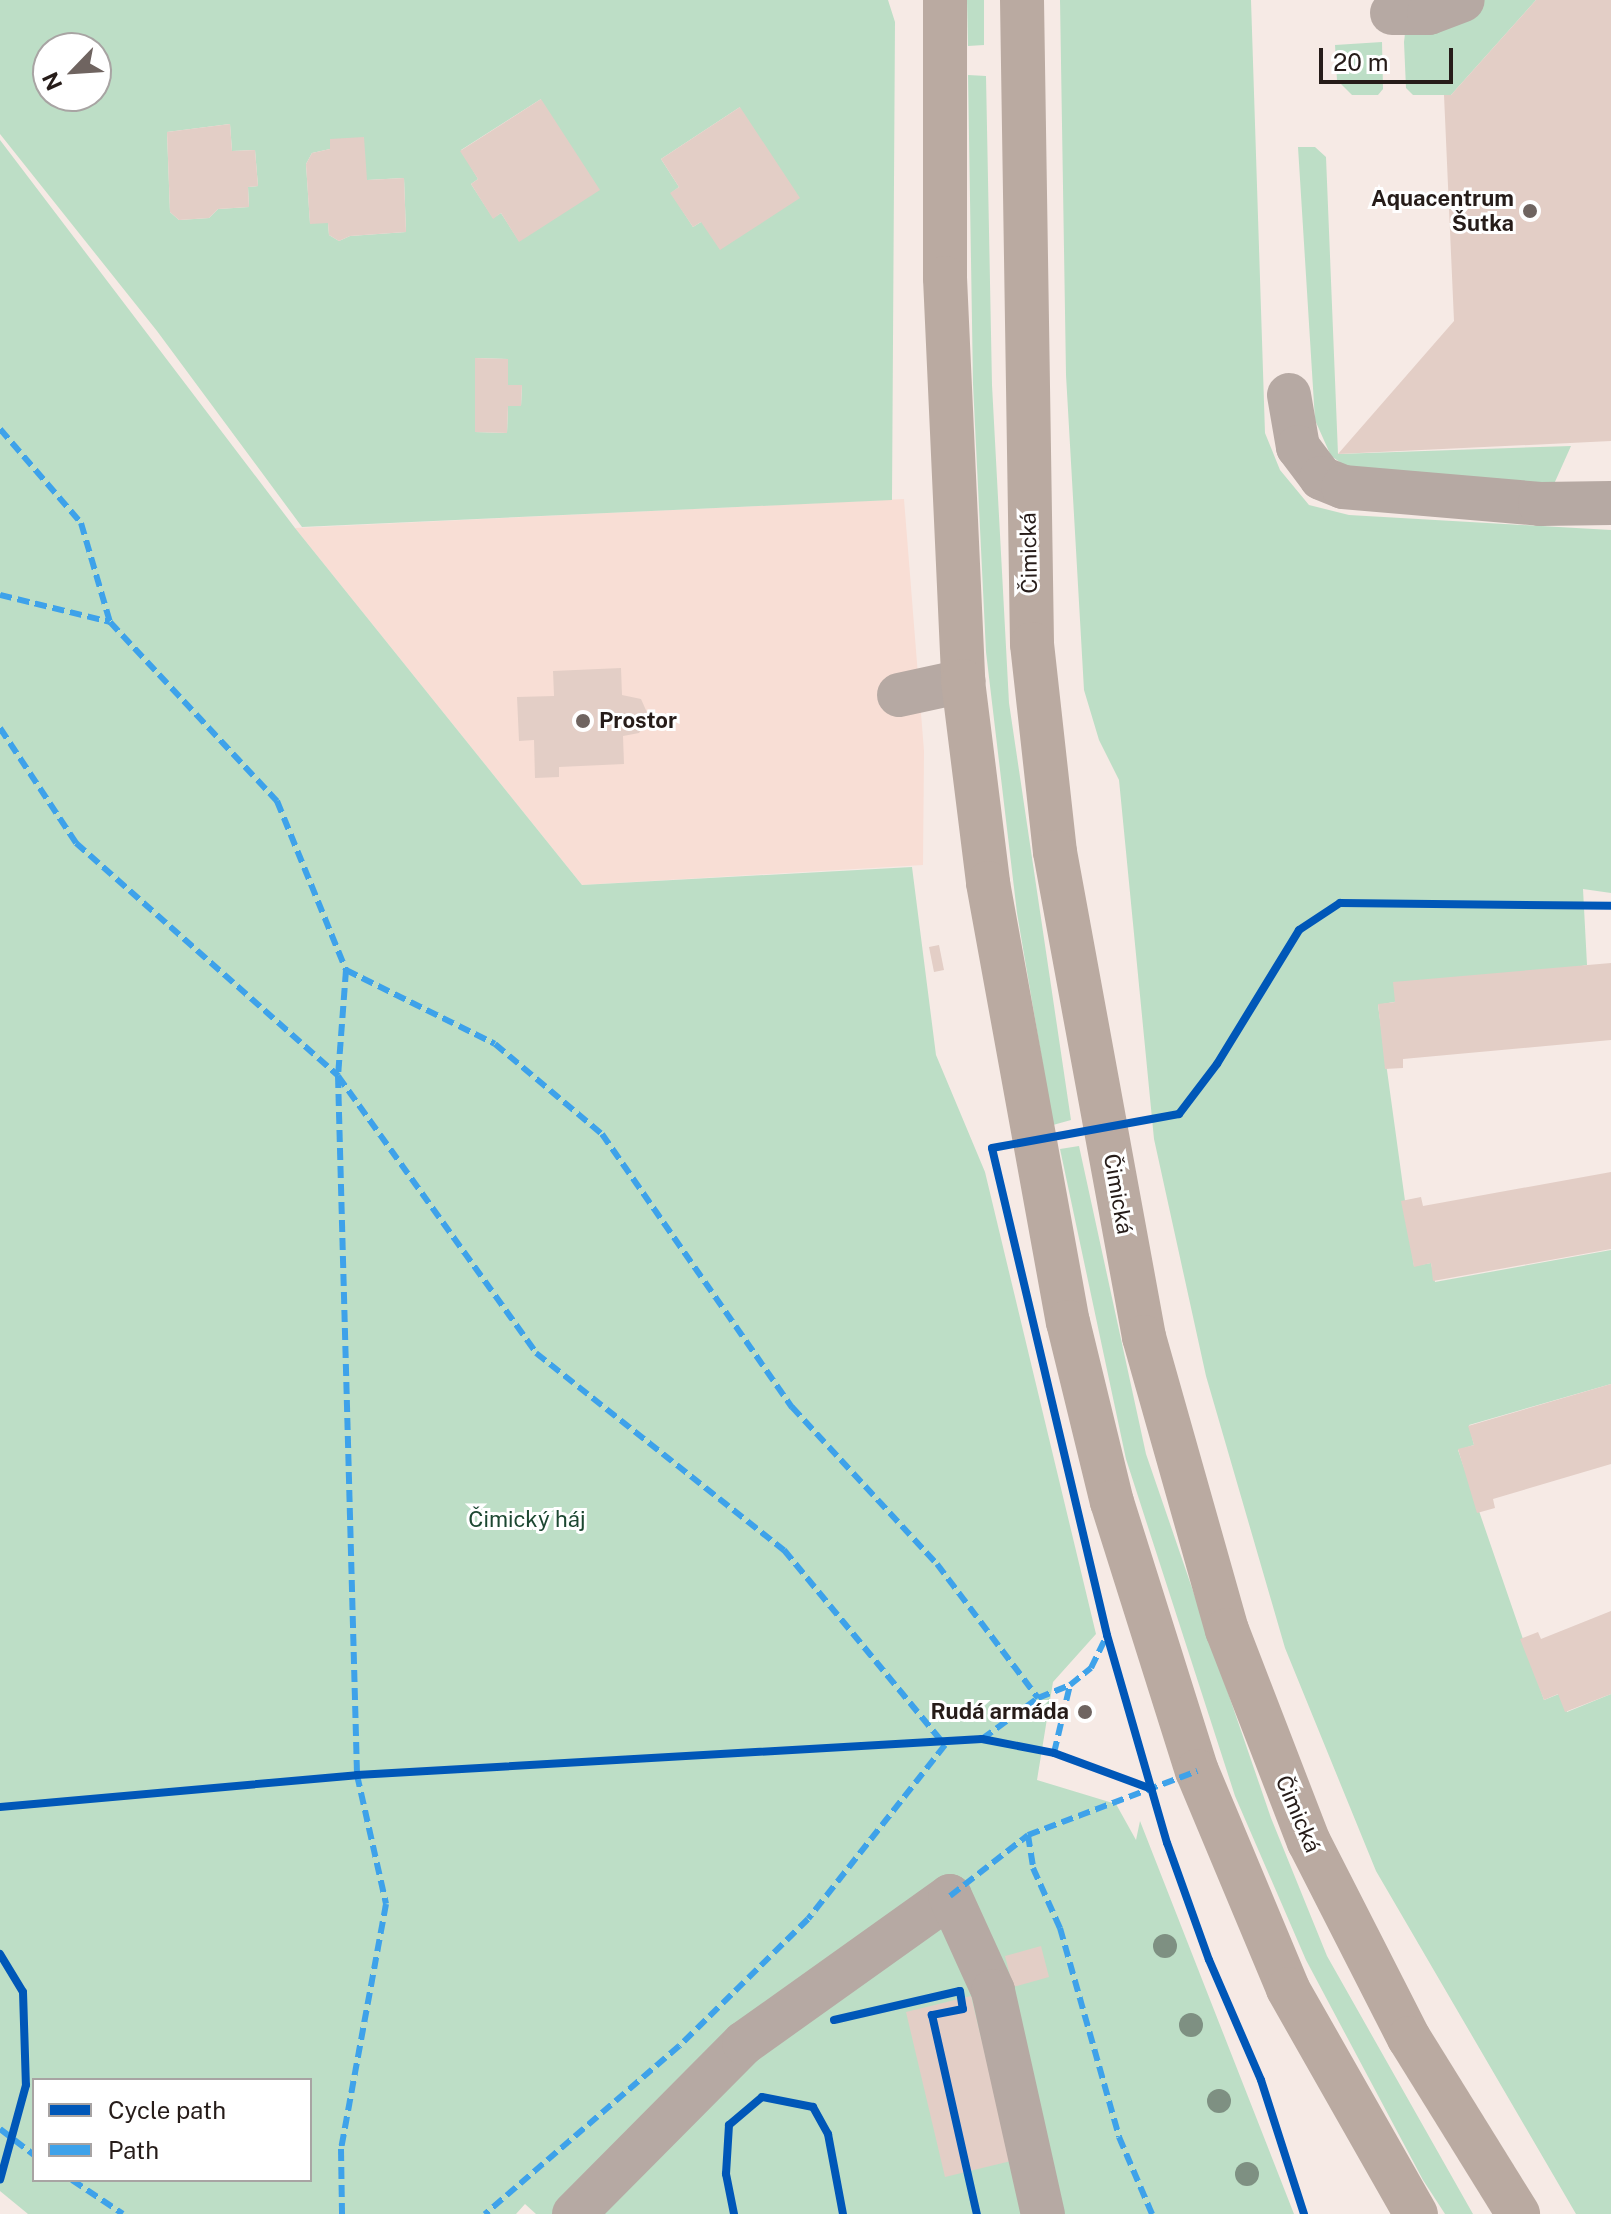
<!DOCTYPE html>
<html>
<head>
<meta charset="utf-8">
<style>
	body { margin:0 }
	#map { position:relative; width:1611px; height:2214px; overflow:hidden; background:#f6eae5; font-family:"Public Sans",sans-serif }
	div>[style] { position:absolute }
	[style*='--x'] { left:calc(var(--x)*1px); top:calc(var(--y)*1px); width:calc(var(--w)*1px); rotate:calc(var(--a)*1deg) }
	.built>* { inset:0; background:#f8ded5 }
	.green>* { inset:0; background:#bddec6 }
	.building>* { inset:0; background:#e3cec6 }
	.minor>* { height:44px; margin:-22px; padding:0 22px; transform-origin:22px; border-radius:22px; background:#b6a9a3 }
	.major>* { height:44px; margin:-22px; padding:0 22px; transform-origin:22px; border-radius:22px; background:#baaaa1 }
	.quiet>* { height:6px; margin-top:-3px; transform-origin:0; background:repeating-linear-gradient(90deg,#3ea2ea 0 12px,transparent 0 18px) }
	.cycleway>* { height:8px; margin:-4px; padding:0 4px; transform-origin:4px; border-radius:4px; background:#0057b8 }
	.trees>* { width:24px; height:24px; margin:-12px; border-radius:50%; background:#7e9082 }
	.dots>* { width:22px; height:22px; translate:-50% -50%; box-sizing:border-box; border:4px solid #fff; border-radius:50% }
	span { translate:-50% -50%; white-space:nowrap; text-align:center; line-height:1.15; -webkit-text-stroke:6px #fff; paint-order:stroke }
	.poi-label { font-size:22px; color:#261c19; font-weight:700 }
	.right { translate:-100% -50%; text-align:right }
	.left { translate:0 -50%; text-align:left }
	.street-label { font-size:22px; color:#261c19 }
	.park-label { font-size:22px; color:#1c4731 }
	.legend { position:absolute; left:32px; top:2078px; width:280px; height:104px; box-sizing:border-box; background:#fff; border:2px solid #a8a4a3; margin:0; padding:10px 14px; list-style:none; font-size:24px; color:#261c19 }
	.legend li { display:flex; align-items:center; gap:16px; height:40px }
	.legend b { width:40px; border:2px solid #a8a4a3 }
	.north { position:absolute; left:32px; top:32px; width:80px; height:80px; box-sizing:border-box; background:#fff; border:2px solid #a8a4a3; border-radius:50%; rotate:245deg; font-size:22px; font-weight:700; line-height:32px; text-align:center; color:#261c19 }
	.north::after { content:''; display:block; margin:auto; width:28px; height:36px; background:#6f6460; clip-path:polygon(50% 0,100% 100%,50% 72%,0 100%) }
	.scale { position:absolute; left:1319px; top:48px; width:134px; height:36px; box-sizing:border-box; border:4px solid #261c19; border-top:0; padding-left:10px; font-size:24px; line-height:28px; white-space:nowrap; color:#261c19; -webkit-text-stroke:6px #fff; paint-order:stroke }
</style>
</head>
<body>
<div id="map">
	<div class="built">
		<i style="clip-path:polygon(904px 499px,924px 751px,923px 865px,582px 885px,295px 528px)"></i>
	</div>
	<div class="green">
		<i style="clip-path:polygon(evenodd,0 0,888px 0,895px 22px,892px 500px,302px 527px,157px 331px,0 134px,0 0,48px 48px,96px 48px,96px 96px,48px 96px,48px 48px,0 0,541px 99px,519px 241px,501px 213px,493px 218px,471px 184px,478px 179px,461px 150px,541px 99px,0 0,740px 107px,701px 222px,693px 227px,671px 193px,679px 187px,661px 159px,740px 107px,0 0,230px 124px,232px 151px,255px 150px,258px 186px,248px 187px,249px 207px,218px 209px,209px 218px,179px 220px,170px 212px,167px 132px,230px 124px,0 0,330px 149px,367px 180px,404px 178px,406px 232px,350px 236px,339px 241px,329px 235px,328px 223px,310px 223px,306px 164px,312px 153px,330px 149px,0 0,475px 358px,508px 359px,508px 385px,522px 386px,521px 406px,508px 406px,507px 433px,475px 432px,475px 358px)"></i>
		<i style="clip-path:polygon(967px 0,984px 0,984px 45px,968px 46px)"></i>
		<i style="clip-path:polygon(1060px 0,1251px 0,1265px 433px,1280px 470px,1309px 505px,1349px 515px,1611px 530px,1611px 893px,1583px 889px,1587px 965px,1378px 1005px,1414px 1266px,1431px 1263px,1435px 1282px,1611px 1250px,1611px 1384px,1469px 1425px,1474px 1445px,1458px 1450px,1544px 1700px,1559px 1694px,1567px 1712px,1611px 1694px,1611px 2214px,1576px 2214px,1376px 1871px,1285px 1648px,1206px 1376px,1154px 1139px,1119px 780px,1099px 740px,1084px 690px,1066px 375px)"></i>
		<i style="clip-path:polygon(1409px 0,1536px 0,1451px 95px,1413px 95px,1406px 88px,1404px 42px)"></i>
		<i style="clip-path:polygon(1382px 42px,1383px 89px,1378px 95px,1352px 95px,1337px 80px,1335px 45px)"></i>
		<i style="clip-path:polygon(968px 75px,986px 76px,992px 385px,1009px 703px,1071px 1120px,1053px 1125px,1017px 913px,986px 652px,973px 384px)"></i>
		<i style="clip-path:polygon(evenodd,0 140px,295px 528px,582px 885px,912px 867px,936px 1055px,985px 1172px,1096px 1634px,1053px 1682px,1037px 1780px,1116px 1804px,1136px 1840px,1140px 1821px,1294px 2214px,536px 2214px,525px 2204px,516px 2214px,28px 2214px,0 2191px,0 140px,34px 2080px,310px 2080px,310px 2180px,34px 2180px,34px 2080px)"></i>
		<i style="clip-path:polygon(1298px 147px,1315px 147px,1326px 157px,1338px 454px,1571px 446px,1554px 484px,1353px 471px,1331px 456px,1315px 420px)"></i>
		<i style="clip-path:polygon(1079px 1146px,1146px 1454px,1271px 1818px,1327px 1956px,1473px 2214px,1445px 2214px,1423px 2180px,1306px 1960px,1235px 1796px,1126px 1459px,1060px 1149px)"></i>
	</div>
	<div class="building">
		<i style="clip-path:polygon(1536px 0,1611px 0,1611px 441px,1338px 454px,1454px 321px,1444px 95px,1451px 95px)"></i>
		<i style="clip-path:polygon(541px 99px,600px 190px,519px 242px,501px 213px,493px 219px,471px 184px,478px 179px,460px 151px)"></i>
		<i style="clip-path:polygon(740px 107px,800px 198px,720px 250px,701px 222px,693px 227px,670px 193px,679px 187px,661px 159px)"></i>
		<i style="clip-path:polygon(230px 124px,232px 151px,255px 150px,258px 186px,248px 187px,249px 207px,218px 209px,209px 218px,179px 220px,170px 212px,167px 132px)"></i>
		<i style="clip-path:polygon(364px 137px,367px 180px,404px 178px,406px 232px,350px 236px,339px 241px,329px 235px,328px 223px,310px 224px,306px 164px,312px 153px,330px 149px,330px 139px)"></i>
		<i style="clip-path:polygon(475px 358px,508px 359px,508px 385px,522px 385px,521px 406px,508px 406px,507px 433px,475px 432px)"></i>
		<i style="clip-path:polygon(621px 668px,622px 695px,641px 699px,649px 717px,639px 733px,623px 736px,624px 764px,559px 767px,559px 777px,535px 778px,534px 740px,519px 741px,517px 697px,554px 696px,553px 671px)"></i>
		<i style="clip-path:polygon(939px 945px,944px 970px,934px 972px,929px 947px)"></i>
		<i style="clip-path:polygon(1611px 963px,1611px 1040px,1403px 1059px,1403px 1068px,1385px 1069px,1378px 1004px,1395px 1002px,1393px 982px)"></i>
		<i style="clip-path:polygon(1611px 1172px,1611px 1249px,1433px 1281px,1431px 1263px,1414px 1267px,1401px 1201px,1421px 1197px,1423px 1206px)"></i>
		<i style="clip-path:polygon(1611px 1384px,1611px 1464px,1493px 1499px,1495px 1508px,1477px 1513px,1458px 1449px,1474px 1445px,1468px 1426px)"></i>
		<i style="clip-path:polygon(1611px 1611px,1611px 1694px,1565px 1712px,1558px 1694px,1544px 1700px,1520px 1639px,1538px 1632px,1541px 1639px)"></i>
		<i style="clip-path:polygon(1041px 1946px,1049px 1977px,1013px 1987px,1005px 1956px)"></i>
		<i style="clip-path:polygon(971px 1996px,1011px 2161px,945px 2177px,906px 2012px)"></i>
	</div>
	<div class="minor">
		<i style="--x:1392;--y:13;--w:37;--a:0"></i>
		<i style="--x:1429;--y:13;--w:36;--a:-21"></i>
		<i style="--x:1289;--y:395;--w:53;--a:80.2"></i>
		<i style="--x:1298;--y:447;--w:39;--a:53"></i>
		<i style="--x:1321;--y:478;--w:24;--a:22"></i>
		<i style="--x:1343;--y:487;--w:198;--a:4.9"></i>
		<i style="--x:1540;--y:504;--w:71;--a:-0.8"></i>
		<i style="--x:899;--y:695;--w:66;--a:-12.3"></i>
		<i style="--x:574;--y:2214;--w:241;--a:-45.2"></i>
		<i style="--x:744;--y:2043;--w:253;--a:-35.5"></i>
		<i style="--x:950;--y:1896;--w:104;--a:65.6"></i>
		<i style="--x:993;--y:1991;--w:229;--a:77.4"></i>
	</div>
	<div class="major">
		<i style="--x:945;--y:0;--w:278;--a:90"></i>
		<i style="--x:945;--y:278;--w:403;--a:87.4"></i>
		<i style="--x:963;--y:681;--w:204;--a:82.9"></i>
		<i style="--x:988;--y:883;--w:446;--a:79.7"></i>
		<i style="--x:1068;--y:1322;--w:185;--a:76.3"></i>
		<i style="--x:1112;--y:1502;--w:282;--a:72.5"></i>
		<i style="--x:1197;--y:1771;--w:236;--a:67.3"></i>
		<i style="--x:1288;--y:1989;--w:259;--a:60.4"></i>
		<i style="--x:1022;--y:0;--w:644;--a:89.11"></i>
		<i style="--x:1032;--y:644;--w:209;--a:83.7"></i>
		<i style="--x:1055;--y:852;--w:493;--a:79.6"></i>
		<i style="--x:1144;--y:1337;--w:305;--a:74.2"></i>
		<i style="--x:1227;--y:1630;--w:227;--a:68.9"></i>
		<i style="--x:1309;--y:1842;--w:220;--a:63"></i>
		<i style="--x:1409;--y:2038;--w:207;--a:58.2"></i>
	</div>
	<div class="quiet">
		<i style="--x:0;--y:429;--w:124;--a:49.2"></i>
		<i style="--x:81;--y:523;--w:103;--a:73.7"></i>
		<i style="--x:0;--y:595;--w:113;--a:13.8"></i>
		<i style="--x:110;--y:622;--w:245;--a:47"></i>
		<i style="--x:277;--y:801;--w:183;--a:67.8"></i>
		<i style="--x:346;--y:970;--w:106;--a:94.3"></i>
		<i style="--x:338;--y:1076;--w:699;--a:88.44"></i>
		<i style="--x:357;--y:1775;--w:132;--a:77.3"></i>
		<i style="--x:386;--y:1904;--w:249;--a:100.4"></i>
		<i style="--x:341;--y:2149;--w:65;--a:89.1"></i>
		<i style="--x:0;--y:728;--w:138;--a:56.5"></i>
		<i style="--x:76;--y:843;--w:351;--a:41.6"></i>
		<i style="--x:338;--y:1076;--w:340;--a:54.4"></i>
		<i style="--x:536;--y:1353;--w:317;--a:38.5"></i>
		<i style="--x:784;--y:1550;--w:253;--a:50.5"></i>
		<i style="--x:945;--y:1745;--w:221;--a:128.2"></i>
		<i style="--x:808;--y:1919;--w:181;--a:135.4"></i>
		<i style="--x:679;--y:2046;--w:257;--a:139.1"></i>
		<i style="--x:346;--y:970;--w:166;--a:26.4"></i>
		<i style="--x:495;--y:1044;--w:140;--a:40.1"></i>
		<i style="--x:602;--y:1134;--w:333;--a:55.2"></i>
		<i style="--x:792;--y:1407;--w:214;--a:47.3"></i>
		<i style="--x:937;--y:1564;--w:168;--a:53"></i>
		<i style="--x:982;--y:1739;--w:69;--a:-36.2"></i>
		<i style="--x:1038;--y:1698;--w:35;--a:-22"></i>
		<i style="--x:1054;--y:1753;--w:70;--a:-76.8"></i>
		<i style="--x:1070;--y:1685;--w:27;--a:-39"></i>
		<i style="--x:1091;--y:1668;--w:37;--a:-64"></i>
		<i style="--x:1028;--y:1835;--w:33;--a:81"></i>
		<i style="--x:1033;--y:1868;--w:66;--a:65.8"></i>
		<i style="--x:1060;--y:1928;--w:217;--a:74.2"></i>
		<i style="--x:1119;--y:2137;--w:84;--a:66.8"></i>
		<i style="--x:950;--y:1896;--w:99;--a:-38"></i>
		<i style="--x:1028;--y:1835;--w:181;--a:-20.7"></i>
		<i style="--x:0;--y:2129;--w:43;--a:37.4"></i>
		<i style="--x:72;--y:2180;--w:61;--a:33.7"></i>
	</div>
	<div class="cycleway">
		<i style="--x:0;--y:1807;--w:358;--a:-5.1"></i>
		<i style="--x:357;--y:1775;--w:626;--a:-3.3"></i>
		<i style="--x:982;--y:1739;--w:73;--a:11"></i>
		<i style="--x:1054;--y:1753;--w:104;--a:20.2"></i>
		<i style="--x:0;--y:1954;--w:44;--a:58.8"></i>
		<i style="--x:23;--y:1992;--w:93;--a:88.2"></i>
		<i style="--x:26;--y:2085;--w:98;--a:105.3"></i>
		<i style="--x:834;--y:2020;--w:129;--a:-13"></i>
		<i style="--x:960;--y:1991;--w:18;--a:81"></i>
		<i style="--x:963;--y:2009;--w:32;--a:169"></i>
		<i style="--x:932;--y:2015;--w:204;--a:77.3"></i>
		<i style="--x:734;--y:2214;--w:41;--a:-101.3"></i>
		<i style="--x:726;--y:2174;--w:49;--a:-86.5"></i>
		<i style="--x:729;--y:2125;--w:43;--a:-40.3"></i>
		<i style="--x:762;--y:2097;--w:52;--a:11.1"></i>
		<i style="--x:813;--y:2107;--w:31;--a:61"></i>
		<i style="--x:828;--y:2134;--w:81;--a:79.4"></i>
		<i style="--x:1304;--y:2214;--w:141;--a:-107.8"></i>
		<i style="--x:1261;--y:2080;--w:131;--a:-113.4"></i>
		<i style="--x:1209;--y:1960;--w:124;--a:-109.7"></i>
		<i style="--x:1167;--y:1843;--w:216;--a:-106.1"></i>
		<i style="--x:1107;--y:1635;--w:500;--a:-103.29"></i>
		<i style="--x:992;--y:1148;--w:190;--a:-10.3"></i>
		<i style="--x:1179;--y:1114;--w:63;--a:-52.8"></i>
		<i style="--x:1217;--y:1064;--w:157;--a:-58.5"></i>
		<i style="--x:1299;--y:930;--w:49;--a:-33.4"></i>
		<i style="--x:1340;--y:903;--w:271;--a:0.6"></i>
	</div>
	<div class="trees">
		<i style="left:1165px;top:1946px"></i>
		<i style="left:1191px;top:2025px"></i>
		<i style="left:1219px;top:2101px"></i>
		<i style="left:1247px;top:2174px"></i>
	</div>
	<div class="dots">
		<i style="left:1530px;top:211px;background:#6f6460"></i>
		<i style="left:583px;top:721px;background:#6f6460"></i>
		<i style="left:1085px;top:1712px;background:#6f6460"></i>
	</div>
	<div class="poi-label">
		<span class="right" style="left:1514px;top:211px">Aquacentrum<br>Šutka</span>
		<span class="left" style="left:599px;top:721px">Prostor</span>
		<span class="right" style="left:1069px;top:1712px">Rudá armáda</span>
	</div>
	<div class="street-label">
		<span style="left:1029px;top:553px;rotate:-91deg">Čimická</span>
		<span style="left:1118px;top:1194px;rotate:80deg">Čimická</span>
		<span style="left:1298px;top:1814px;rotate:67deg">Čimická</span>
	</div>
	<div class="park-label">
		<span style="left:527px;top:1520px">Čimický háj</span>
	</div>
	<ul class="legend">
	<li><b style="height:10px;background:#0057b8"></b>Cycle path</li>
	<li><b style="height:10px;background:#3ea2ea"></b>Path</li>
	</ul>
	<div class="north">N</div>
	<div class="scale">20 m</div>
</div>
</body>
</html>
